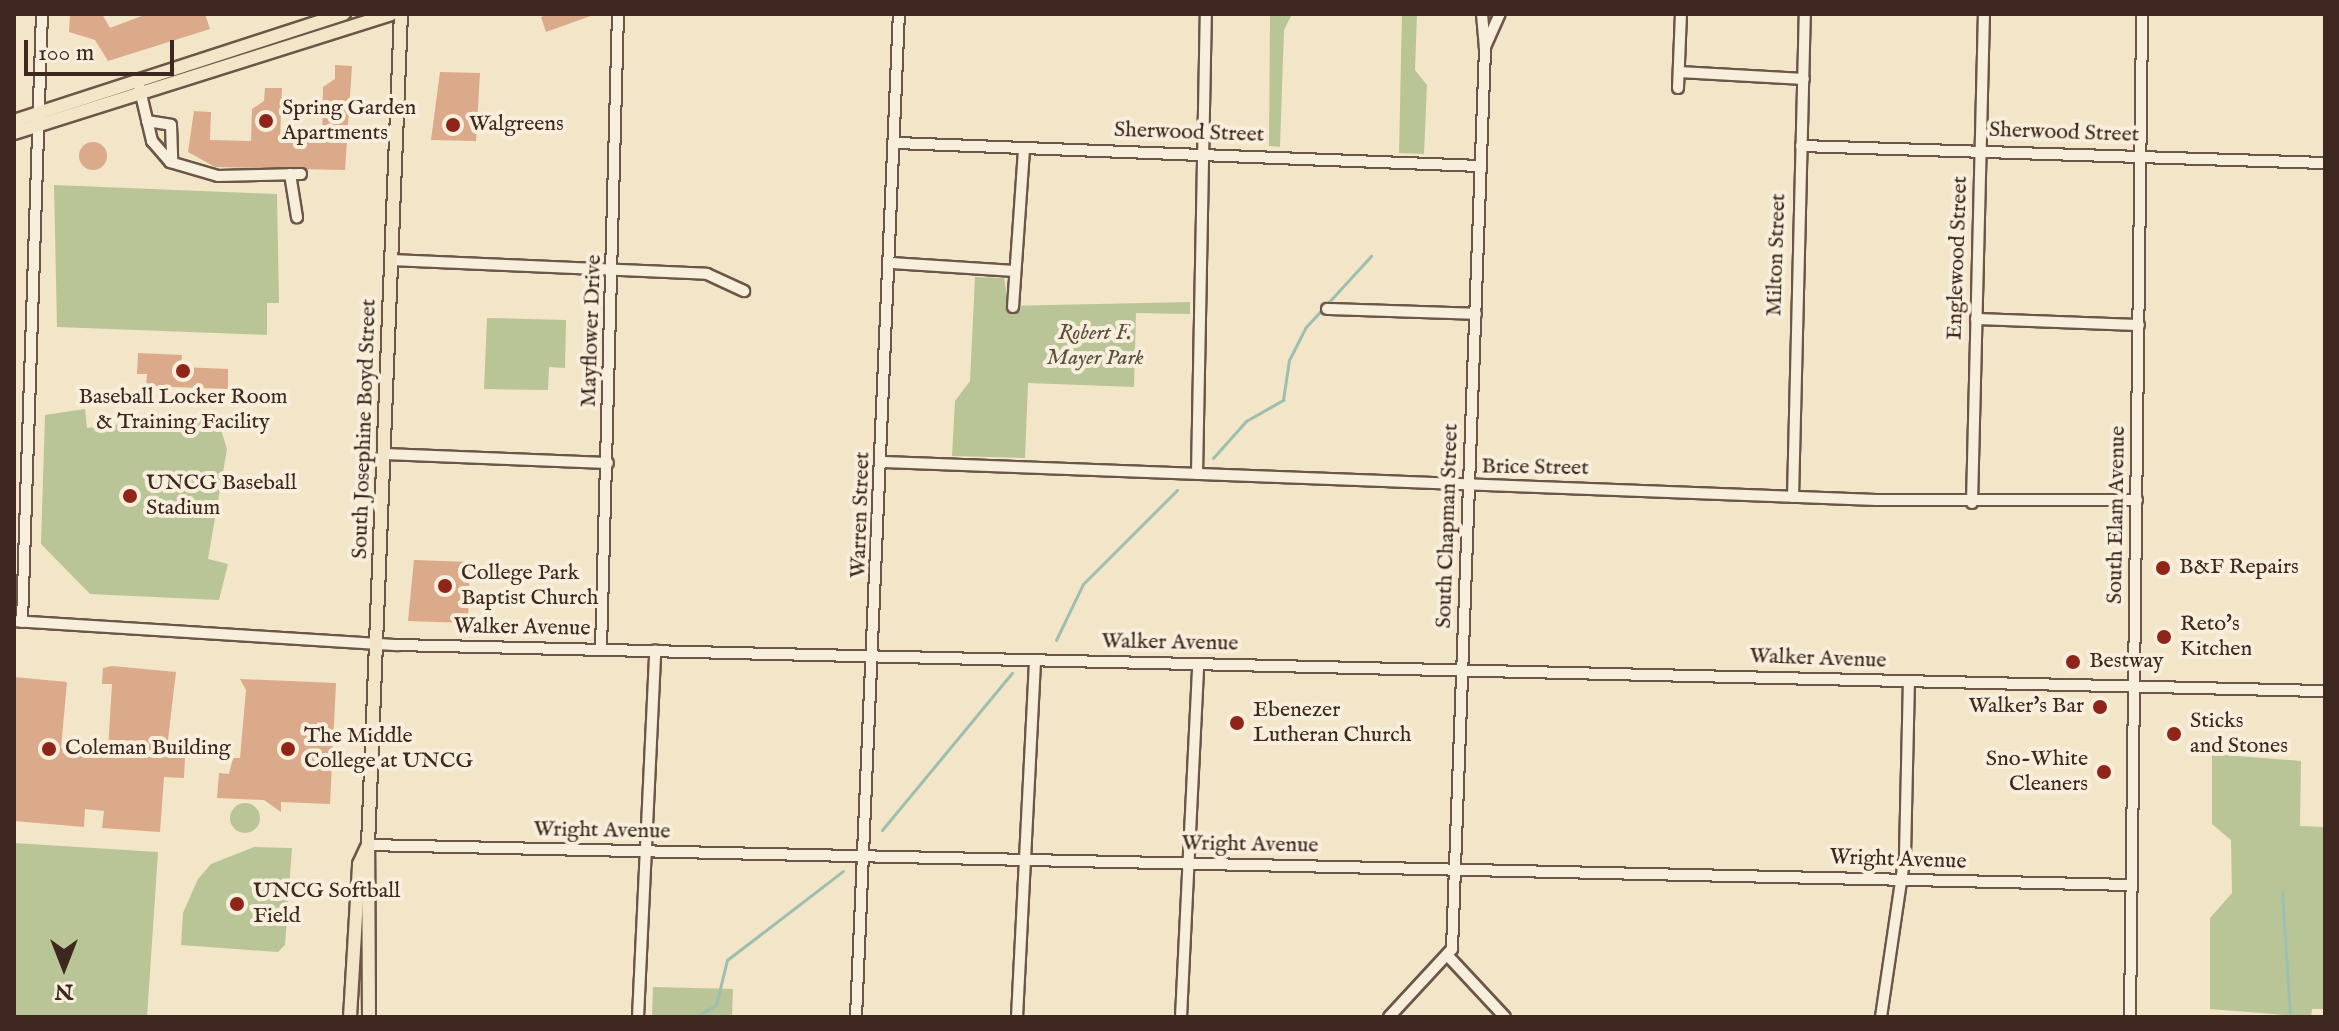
<!DOCTYPE html>
<html>
<head>
<meta charset="utf-8">
<style>
	body { margin:0 }
	#map { position:relative; width:2339px; height:1031px; overflow:hidden; background:#f3e5c7; font-family:"IM FELL English",serif }
	div>[style] { position:absolute }
	[style*='--x'] { left:calc(var(--x)*1px); top:calc(var(--y)*1px); width:calc(var(--w)*1px); rotate:calc(var(--a)*1deg) }
	.green>* { inset:0; background:#b9c597 }
	.round { border-radius:50% }
	.stream>* { height:3px; margin:-1.5px; padding:0 1.5px; transform-origin:1.5px; border-radius:1.5px; background:#9cbfb0 }
	.building>* { inset:0; background:#daaa8a }
	.roads { filter:drop-shadow(2px 0 #6b5649) drop-shadow(-2px 0 #6b5649) drop-shadow(0 2px #6b5649) drop-shadow(0 -2px #6b5649) }
	.minor>* { height:10px; margin:-5px; padding:0 5px; transform-origin:5px; border-radius:5px; background:#f7eedb }
	.major>* { height:12px; margin:-6px; padding:0 6px; transform-origin:6px; border-radius:6px; background:#f3e5c7 }
	.dots>* { width:22px; height:22px; translate:-50% -50%; box-sizing:border-box; border:4px solid #f7eedb; border-radius:50% }
	span { translate:-50% -50%; white-space:nowrap; text-align:center; line-height:1.15; -webkit-text-stroke:8px #f7eedb; paint-order:stroke }
	.poi-label { font-size:22px; color:#3e271f }
	.left { translate:0 -50%; text-align:left }
	.right { translate:-100% -50%; text-align:right }
	.street-label { font-size:22px; color:#3e271f }
	.park-label { font-size:22px; color:#5d4e3d; font-style:italic }
	.frame { position:absolute; inset:0; border:16px solid #3e271f; pointer-events:none }
	.north { position:absolute; left:24px; top:927px; width:80px; height:80px; -webkit-text-stroke:6px #f7eedb; paint-order:stroke; rotate:180deg; font-size:22px; font-weight:700; line-height:32px; text-align:center; color:#3e271f }
	.north::after { content:''; display:block; margin:auto; width:28px; height:36px; background:#3e271f; clip-path:polygon(50% 0,100% 100%,50% 72%,0 100%) }
	.scale { position:absolute; left:24px; top:40px; width:150px; height:36px; box-sizing:border-box; border:4px solid #3e271f; border-top:0; padding-left:10px; font-size:24px; line-height:28px; white-space:nowrap; color:#3e271f; -webkit-text-stroke:6px #f7eedb; paint-order:stroke }
</style>
</head>
<body>
<div id="map">
	<div class="green">
		<i style="clip-path:polygon(1270px 14px,1292px 14px,1284px 30px,1280px 147px,1269px 146px)"></i>
		<i style="clip-path:polygon(1402px 14px,1417px 14px,1415px 70px,1427px 85px,1424px 154px,1399px 153px)"></i>
		<i style="clip-path:polygon(54px 185px,277px 194px,279px 303px,267px 303px,267px 335px,57px 327px)"></i>
		<i style="clip-path:polygon(975px 277px,1004px 278px,1009px 306px,1190px 302px,1190px 314px,1136px 313px,1134px 387px,1028px 383px,1025px 458px,952px 456px,955px 401px,970px 381px)"></i>
		<i style="clip-path:polygon(487px 318px,566px 320px,565px 368px,549px 367px,548px 390px,484px 389px)"></i>
		<i style="clip-path:polygon(85px 409px,87px 428px,197px 416px,221px 430px,227px 449px,208px 559px,228px 564px,219px 600px,90px 594px,41px 544px,45px 415px)"></i>
		<i style="clip-path:polygon(2212px 754px,2301px 761px,2300px 826px,2325px 827px,2325px 1009px,2312px 1009px,2311px 1017px,2210px 1009px,2210px 918px,2232px 893px,2231px 840px,2212px 824px)"></i>
		<i class="round" style="left:230px;top:803px;width:30px;height:30px"></i>
		<i style="clip-path:polygon(14px 843px,158px 852px,147px 1017px,14px 1017px)"></i>
		<i style="clip-path:polygon(254px 847px,292px 848px,285px 945px,278px 952px,181px 945px,183px 913px,198px 879px,211px 864px)"></i>
		<i style="clip-path:polygon(653px 987px,733px 989px,732px 1017px,652px 1017px)"></i>
	</div>
	<div class="stream">
		<i style="--x:1213;--y:458;--w:50;--a:-48.3"></i>
		<i style="--x:1246;--y:421;--w:43;--a:-29.6"></i>
		<i style="--x:1283;--y:400;--w:40;--a:-81.5"></i>
		<i style="--x:1289;--y:360;--w:36;--a:-63"></i>
		<i style="--x:1305;--y:328;--w:98;--a:-47.5"></i>
		<i style="--x:1056;--y:640;--w:62;--a:-64.3"></i>
		<i style="--x:1083;--y:584;--w:133;--a:-45"></i>
		<i style="--x:882;--y:830;--w:204;--a:-50.4"></i>
		<i style="--x:2282;--y:892;--w:125;--a:86.3"></i>
		<i style="--x:696;--y:1017;--w:23;--a:-31"></i>
		<i style="--x:716;--y:1005;--w:46;--a:-76.3"></i>
		<i style="--x:727;--y:960;--w:146;--a:-37.5"></i>
	</div>
	<div class="building">
		<i style="clip-path:polygon(70px 14px,102px 14px,110px 28px,147px 14px,205px 14px,210px 29px,108px 61px,95px 40px,69px 32px)"></i>
		<i style="clip-path:polygon(596px 14px,546px 32px,541px 17px,550px 14px)"></i>
		<i style="clip-path:polygon(335px 65px,352px 66px,345px 170px,215px 167px,188px 152px,194px 111px,211px 112px,210px 140px,251px 141px,252px 109px,264px 101px,265px 88px,282px 88px,280px 140px,322px 142px,323px 87px,335px 79px)"></i>
		<i style="clip-path:polygon(440px 72px,480px 73px,476px 141px,431px 140px)"></i>
		<i class="round" style="left:79px;top:142px;width:28px;height:28px"></i>
		<i style="clip-path:polygon(138px 353px,182px 355px,181px 367px,228px 369px,228px 389px,146px 386px,147px 374px,137px 374px)"></i>
		<i style="clip-path:polygon(414px 560px,470px 562px,468px 623px,408px 621px)"></i>
		<i style="clip-path:polygon(112px 666px,176px 672px,166px 756px,185px 758px,184px 778px,164px 777px,160px 832px,102px 828px,104px 811px,85px 809px,84px 827px,14px 821px,14px 677px,67px 682px,61px 748px,108px 751px,112px 684px,102px 684px,103px 668px)"></i>
		<i style="clip-path:polygon(240px 679px,336px 683px,330px 804px,281px 802px,281px 812px,264px 800px,217px 798px,219px 773px,229px 774px,233px 758px,240px 758px,246px 690px)"></i>
	</div>
	<div class="roads">
		<div class="minor">
			<i style="--x:1482;--y:14;--w:33;--a:85"></i>
			<i style="--x:1679;--y:72;--w:125;--a:3.2"></i>
			<i style="--x:139;--y:86;--w:57;--a:76.7"></i>
			<i style="--x:152;--y:141;--w:28;--a:49"></i>
			<i style="--x:170;--y:162;--w:50;--a:16.3"></i>
			<i style="--x:218;--y:176;--w:83;--a:-1.4"></i>
			<i style="--x:1678;--y:88;--w:74;--a:-87.7"></i>
			<i style="--x:147;--y:121;--w:24;--a:9"></i>
			<i style="--x:171;--y:125;--w:37;--a:88"></i>
			<i style="--x:897;--y:143;--w:584;--a:2.26"></i>
			<i style="--x:1801;--y:146;--w:524;--a:1.86"></i>
			<i style="--x:290;--y:174;--w:44;--a:80.8"></i>
			<i style="--x:391;--y:260;--w:316;--a:2.5"></i>
			<i style="--x:707;--y:274;--w:41;--a:24.7"></i>
			<i style="--x:892;--y:263;--w:123;--a:3.7"></i>
			<i style="--x:1013;--y:307;--w:158;--a:-86"></i>
			<i style="--x:1327;--y:309;--w:149;--a:1.9"></i>
			<i style="--x:1976;--y:319;--w:163;--a:2.1"></i>
			<i style="--x:384;--y:454;--w:224;--a:2.3"></i>
			<i style="--x:884;--y:462;--w:993;--a:2.19"></i>
			<i style="--x:1876;--y:500;--w:261;--a:0"></i>
			<i style="--x:1197;--y:474;--w:460;--a:-88.9"></i>
			<i style="--x:1793;--y:497;--w:483;--a:-88.6"></i>
			<i style="--x:1972;--y:503;--w:489;--a:-88.6"></i>
			<i style="--x:14;--y:621;--w:384;--a:3.6"></i>
			<i style="--x:397;--y:645;--w:1929;--a:1.37"></i>
			<i style="--x:22;--y:622;--w:608;--a:-88.12"></i>
			<i style="--x:601;--y:649;--w:635;--a:-88.47"></i>
			<i style="--x:368;--y:845;--w:1763;--a:1.3"></i>
			<i style="--x:1449;--y:957;--w:82;--a:47"></i>
			<i style="--x:638;--y:1017;--w:367;--a:-87.3"></i>
			<i style="--x:856;--y:1017;--w:1004;--a:-87.55"></i>
			<i style="--x:1017;--y:1017;--w:356;--a:-87.1"></i>
			<i style="--x:1181;--y:1017;--w:353;--a:-87.2"></i>
			<i style="--x:1389;--y:1017;--w:93;--a:-47.2"></i>
			<i style="--x:1452;--y:949;--w:903;--a:-87.9"></i>
			<i style="--x:1485;--y:47;--w:36;--a:-66"></i>
			<i style="--x:1881;--y:1017;--w:164;--a:-81.6"></i>
			<i style="--x:1905;--y:855;--w:173;--a:-88.7"></i>
			<i style="--x:2130;--y:1017;--w:1003;--a:-89.31"></i>
		</div>
		<div class="major">
			<i style="--x:14;--y:121;--w:347;--a:-18"></i>
			<i style="--x:14;--y:133;--w:395;--a:-17.5"></i>
			<i style="--x:350;--y:1017;--w:153;--a:-86.6"></i>
			<i style="--x:359;--y:864;--w:21;--a:-65"></i>
			<i style="--x:369;--y:1017;--w:172;--a:-90.3"></i>
			<i style="--x:368;--y:845;--w:832;--a:-87.73"></i>
		</div>
	</div>
	<div class="dots">
		<i style="left:266px;top:121px;background:#8f2418"></i>
		<i style="left:453px;top:125px;background:#8f2418"></i>
		<i style="left:183px;top:371px;background:#8f2418"></i>
		<i style="left:130px;top:496px;background:#8f2418"></i>
		<i style="left:2163px;top:568px;background:#8f2418"></i>
		<i style="left:445px;top:586px;background:#8f2418"></i>
		<i style="left:2164px;top:637px;background:#8f2418"></i>
		<i style="left:2073px;top:662px;background:#8f2418"></i>
		<i style="left:2100px;top:707px;background:#8f2418"></i>
		<i style="left:1237px;top:723px;background:#8f2418"></i>
		<i style="left:2174px;top:734px;background:#8f2418"></i>
		<i style="left:49px;top:749px;background:#8f2418"></i>
		<i style="left:288px;top:749px;background:#8f2418"></i>
		<i style="left:2104px;top:772px;background:#8f2418"></i>
		<i style="left:237px;top:904px;background:#8f2418"></i>
	</div>
	<div class="poi-label">
		<span class="left" style="left:282px;top:121px">Spring Garden<br>Apartments</span>
		<span class="left" style="left:469px;top:125px">Walgreens</span>
		<span style="left:183px;top:410px">Baseball Locker Room<br>&amp; Training Facility</span>
		<span class="left" style="left:146px;top:496px">UNCG Baseball<br>Stadium</span>
		<span class="left" style="left:2179px;top:568px">B&amp;F Repairs</span>
		<span class="left" style="left:461px;top:586px">College Park<br>Baptist Church</span>
		<span class="left" style="left:2180px;top:637px">Reto's<br>Kitchen</span>
		<span class="left" style="left:2089px;top:662px">Bestway</span>
		<span class="right" style="left:2084px;top:707px">Walker's Bar</span>
		<span class="left" style="left:1253px;top:723px">Ebenezer<br>Lutheran Church</span>
		<span class="left" style="left:2190px;top:734px">Sticks<br>and Stones</span>
		<span class="left" style="left:304px;top:749px">The Middle<br>College at UNCG</span>
		<span class="left" style="left:65px;top:749px">Coleman Building</span>
		<span class="right" style="left:2088px;top:772px">Sno-White<br>Cleaners</span>
		<span class="left" style="left:253px;top:904px">UNCG Softball<br>Field</span>
	</div>
	<div class="street-label">
		<span style="left:1189px;top:133px;rotate:2deg">Sherwood Street</span>
		<span style="left:2064px;top:133px;rotate:2deg">Sherwood Street</span>
		<span style="left:1777px;top:255px;rotate:-88deg">Milton Street</span>
		<span style="left:1958px;top:258px;rotate:-88deg">Englewood Street</span>
		<span style="left:592px;top:331px;rotate:-88deg">Mayflower Drive</span>
		<span style="left:365px;top:429px;rotate:-88deg">South Josephine Boyd Street</span>
		<span style="left:1535px;top:468px;rotate:1deg">Brice Street</span>
		<span style="left:861px;top:515px;rotate:-88deg">Warren Street</span>
		<span style="left:2117px;top:515px;rotate:-89deg">South Elam Avenue</span>
		<span style="left:1448px;top:526px;rotate:-88deg">South Chapman Street</span>
		<span style="left:522px;top:628px;rotate:1deg">Walker Avenue</span>
		<span style="left:1170px;top:643px;rotate:1deg">Walker Avenue</span>
		<span style="left:1818px;top:659px;rotate:2deg">Walker Avenue</span>
		<span style="left:602px;top:831px;rotate:1deg">Wright Avenue</span>
		<span style="left:1250px;top:845px;rotate:1deg">Wright Avenue</span>
		<span style="left:1898px;top:860px;rotate:2deg">Wright Avenue</span>
	</div>
	<div class="park-label">
		<span style="left:1095px;top:346px">Robert F.<br>Mayer Park</span>
	</div>
	<div class="frame"></div>
	<div class="north">N</div>
	<div class="scale">100 m</div>
</div>
</body>
</html>
